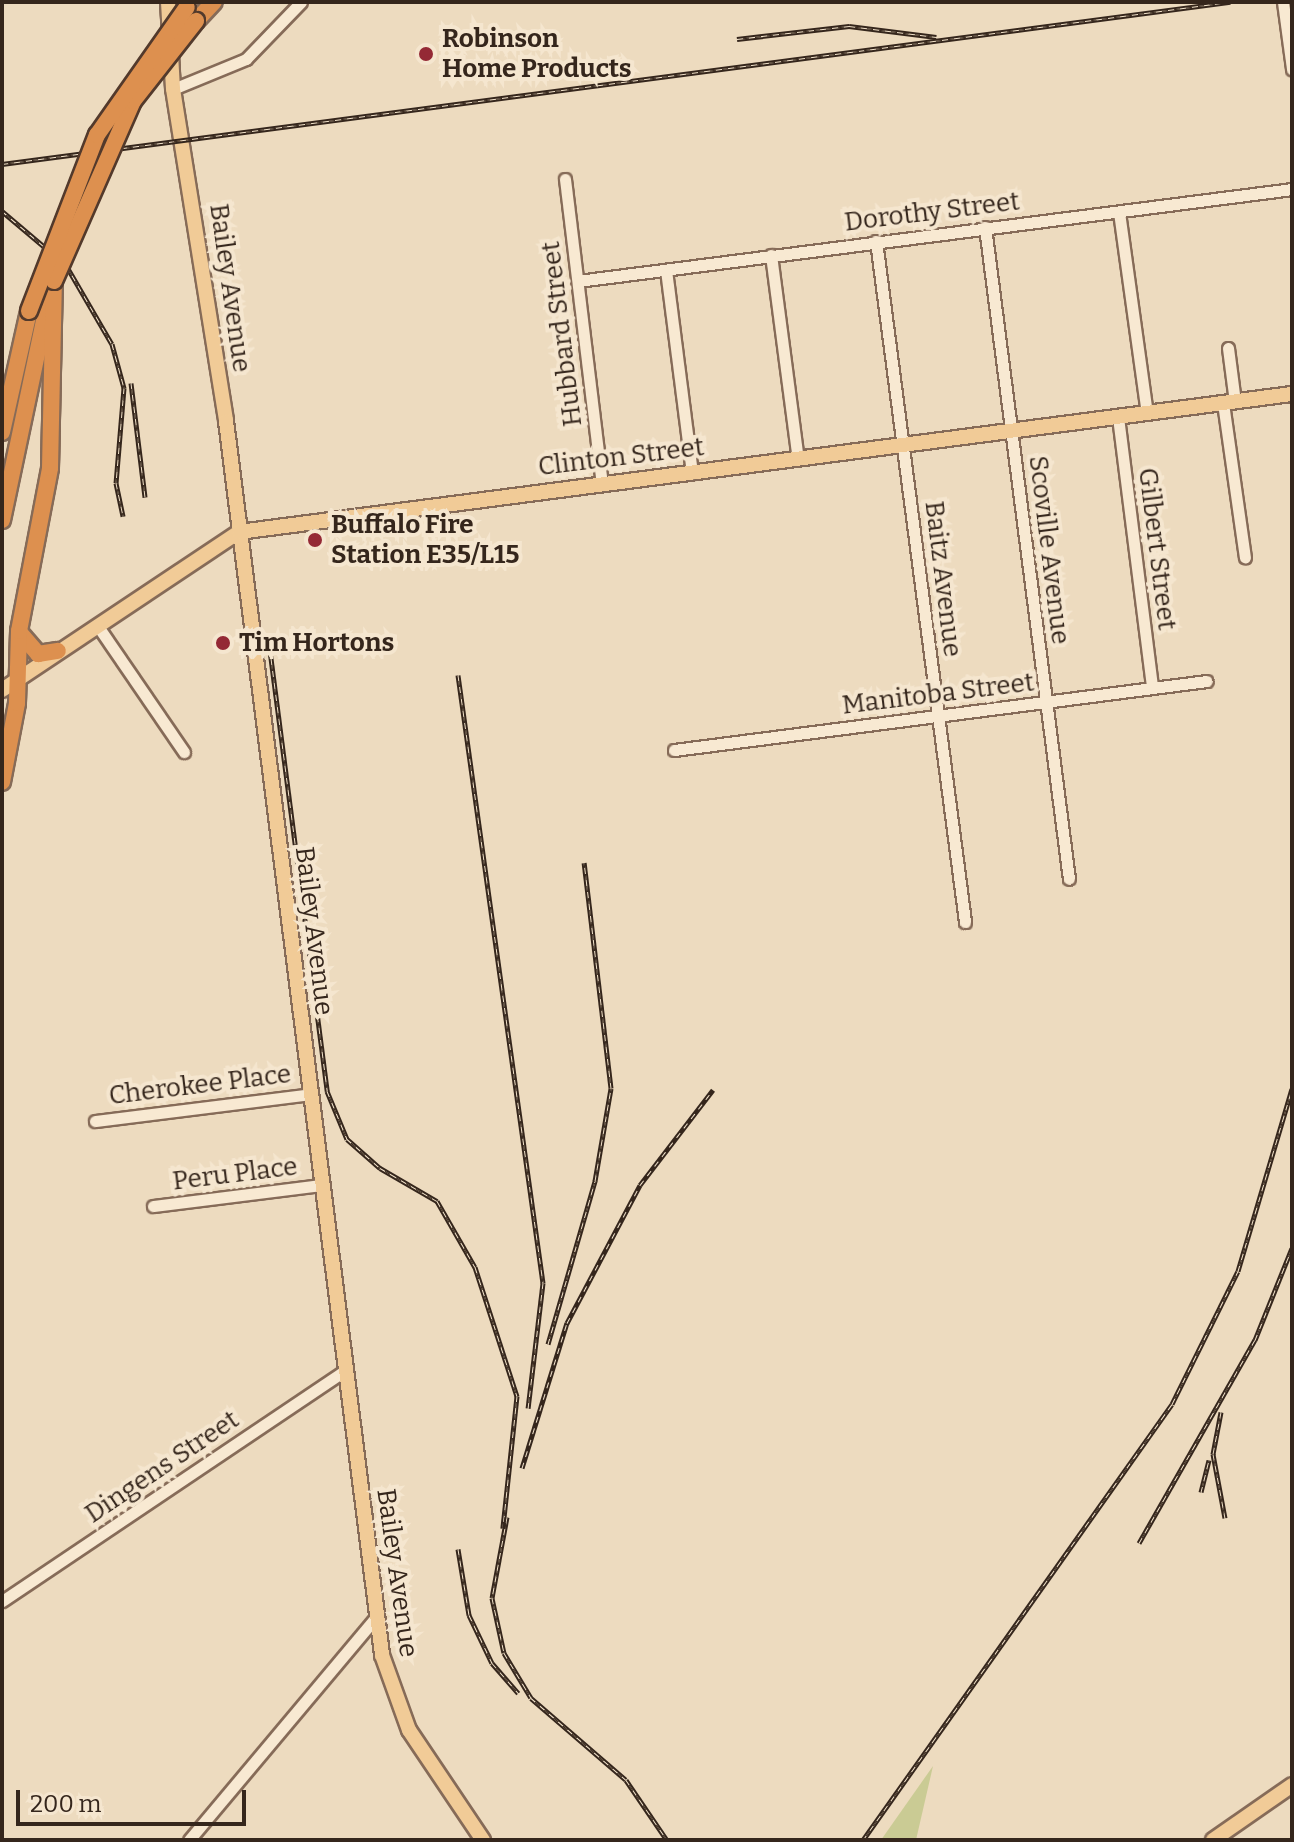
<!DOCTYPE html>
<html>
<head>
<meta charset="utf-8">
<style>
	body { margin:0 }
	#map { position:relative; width:1294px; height:1842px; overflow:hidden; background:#eddbbf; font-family:Bitter,serif }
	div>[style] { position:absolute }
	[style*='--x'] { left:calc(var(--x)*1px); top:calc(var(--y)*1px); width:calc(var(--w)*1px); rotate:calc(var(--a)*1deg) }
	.green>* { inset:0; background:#cacb94 }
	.roads { filter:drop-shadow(2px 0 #866b58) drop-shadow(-2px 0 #866b58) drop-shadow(0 2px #866b58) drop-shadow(0 -2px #866b58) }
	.minor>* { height:11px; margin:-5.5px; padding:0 5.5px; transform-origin:5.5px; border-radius:5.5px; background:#f8e9d2 }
	.major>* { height:14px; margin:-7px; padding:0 7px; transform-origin:7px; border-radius:7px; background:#f1cb97 }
	.highway>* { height:16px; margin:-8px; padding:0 8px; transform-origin:8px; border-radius:8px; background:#dd904f }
	.rail>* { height:5px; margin-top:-2.5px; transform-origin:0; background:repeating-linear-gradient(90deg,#f5e6cf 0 6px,#35261c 0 12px); box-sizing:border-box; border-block:2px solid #35261c }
	.bridges { filter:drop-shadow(2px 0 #533a2c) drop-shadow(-2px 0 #533a2c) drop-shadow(0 2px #533a2c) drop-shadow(0 -2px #533a2c) }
	.highway-bridge>* { height:16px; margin:-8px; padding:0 8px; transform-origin:8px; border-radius:8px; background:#dd904f }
	.dots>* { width:22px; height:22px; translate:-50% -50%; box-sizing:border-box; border:4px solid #f5e6cf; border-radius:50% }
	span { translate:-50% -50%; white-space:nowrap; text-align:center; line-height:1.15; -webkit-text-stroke:8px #f5e6cf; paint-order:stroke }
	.poi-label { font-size:26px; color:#35261c; font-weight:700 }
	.left { translate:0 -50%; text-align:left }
	.street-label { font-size:26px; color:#35261c }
	.frame { position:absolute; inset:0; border:4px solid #35261c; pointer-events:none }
	.scale { position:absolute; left:16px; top:1790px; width:230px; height:36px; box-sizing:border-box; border:4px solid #35261c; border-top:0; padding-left:10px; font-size:24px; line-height:28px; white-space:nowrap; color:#35261c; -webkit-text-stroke:6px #f5e6cf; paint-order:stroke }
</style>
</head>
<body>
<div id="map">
	<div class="green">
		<i style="clip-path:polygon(933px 1766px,916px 1840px,881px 1840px)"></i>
	</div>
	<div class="roads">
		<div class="minor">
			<i style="--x:1283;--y:2;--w:68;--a:82.3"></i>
			<i style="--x:173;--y:89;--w:79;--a:-22.3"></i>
			<i style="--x:246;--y:59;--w:79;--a:-46"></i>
			<i style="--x:565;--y:179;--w:307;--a:83.1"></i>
			<i style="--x:1119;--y:212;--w:203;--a:82.1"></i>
			<i style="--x:985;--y:227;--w:657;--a:82.66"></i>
			<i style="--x:876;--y:241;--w:687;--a:82.55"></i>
			<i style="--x:771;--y:255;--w:206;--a:82.5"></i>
			<i style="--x:666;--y:270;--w:205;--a:82.7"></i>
			<i style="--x:578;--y:281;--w:720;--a:-7.34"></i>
			<i style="--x:1228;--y:348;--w:54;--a:82.6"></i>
			<i style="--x:1223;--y:403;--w:156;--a:81.9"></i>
			<i style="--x:1118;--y:417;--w:273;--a:82.8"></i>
			<i style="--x:97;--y:625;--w:154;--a:55.6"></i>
			<i style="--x:674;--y:750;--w:537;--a:-7.38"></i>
			<i style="--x:95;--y:1121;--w:218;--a:-7.1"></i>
			<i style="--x:153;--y:1206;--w:170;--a:-7.1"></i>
			<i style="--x:2;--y:1601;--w:414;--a:-33.9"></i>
			<i style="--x:189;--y:1840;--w:292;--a:-50"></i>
		</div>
		<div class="major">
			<i style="--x:168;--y:2;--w:87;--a:86.7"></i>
			<i style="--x:173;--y:89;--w:336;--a:80.9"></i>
			<i style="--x:226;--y:421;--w:1244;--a:82.79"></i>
			<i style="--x:382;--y:1655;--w:80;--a:70.2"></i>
			<i style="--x:409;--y:1730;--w:133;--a:56.1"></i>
			<i style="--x:2;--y:690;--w:285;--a:-33.7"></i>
			<i style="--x:239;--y:532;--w:1062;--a:-7.47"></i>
			<i style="--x:1213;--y:1840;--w:96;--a:-34.8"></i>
		</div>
		<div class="highway">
			<i style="--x:196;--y:21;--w:26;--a:-47"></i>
			<i style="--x:2;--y:432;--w:124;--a:-77.4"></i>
			<i style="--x:2;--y:520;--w:223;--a:-78.1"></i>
			<i style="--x:20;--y:633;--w:28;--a:49"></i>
			<i style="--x:38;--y:654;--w:20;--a:-9"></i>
			<i style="--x:2;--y:782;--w:80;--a:-79.2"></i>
			<i style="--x:17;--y:703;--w:72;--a:-88.4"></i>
			<i style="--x:19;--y:631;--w:166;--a:-79.2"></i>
			<i style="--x:50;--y:468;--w:187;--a:-88.8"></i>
		</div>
	</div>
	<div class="rail">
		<i style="--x:737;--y:39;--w:113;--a:-6.6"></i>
		<i style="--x:849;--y:26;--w:88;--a:7.2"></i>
		<i style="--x:2;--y:164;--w:1239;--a:-7.52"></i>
		<i style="--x:2;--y:211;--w:84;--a:40.2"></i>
		<i style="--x:66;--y:265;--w:91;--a:59.8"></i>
		<i style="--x:112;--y:344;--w:46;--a:74.7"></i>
		<i style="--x:124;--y:388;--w:95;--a:94.8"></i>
		<i style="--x:116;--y:483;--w:34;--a:78"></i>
		<i style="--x:131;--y:383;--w:115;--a:83"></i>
		<i style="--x:268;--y:635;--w:460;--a:82.6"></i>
		<i style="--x:327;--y:1091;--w:52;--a:67.4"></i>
		<i style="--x:347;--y:1139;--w:44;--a:41.3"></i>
		<i style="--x:380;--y:1168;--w:66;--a:30.1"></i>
		<i style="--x:437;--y:1201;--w:76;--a:60.1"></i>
		<i style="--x:475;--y:1267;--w:136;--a:72"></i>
		<i style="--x:517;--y:1396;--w:133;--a:96.1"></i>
		<i style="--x:458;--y:675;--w:614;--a:82.04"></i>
		<i style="--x:543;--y:1283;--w:126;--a:96.8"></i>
		<i style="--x:548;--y:1344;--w:170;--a:-73.9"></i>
		<i style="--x:595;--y:1181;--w:94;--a:-80.2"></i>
		<i style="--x:611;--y:1088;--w:227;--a:-96.8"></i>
		<i style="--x:1221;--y:1412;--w:43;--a:100.8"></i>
		<i style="--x:1213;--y:1454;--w:65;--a:79.4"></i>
		<i style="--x:522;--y:1468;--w:152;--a:-72.8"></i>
		<i style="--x:567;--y:1323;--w:156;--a:-62.1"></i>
		<i style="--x:640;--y:1185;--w:120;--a:-52.5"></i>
		<i style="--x:1201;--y:1492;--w:33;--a:-76"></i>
		<i style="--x:507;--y:1517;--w:82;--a:100.5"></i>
		<i style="--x:492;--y:1598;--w:56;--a:77.7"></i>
		<i style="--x:504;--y:1653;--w:52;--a:59"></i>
		<i style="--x:531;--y:1698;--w:125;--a:40.8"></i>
		<i style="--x:626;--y:1780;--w:73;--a:55.7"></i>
		<i style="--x:1139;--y:1543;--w:234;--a:-60.3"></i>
		<i style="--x:1255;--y:1340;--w:99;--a:-68.1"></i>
		<i style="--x:458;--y:1549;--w:67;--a:80.5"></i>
		<i style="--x:469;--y:1615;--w:53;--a:64.4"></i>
		<i style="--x:492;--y:1663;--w:40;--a:49"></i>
		<i style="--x:863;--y:1840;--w:534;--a:-54.67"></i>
		<i style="--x:1172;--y:1404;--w:148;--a:-63.6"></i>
		<i style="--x:1238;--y:1271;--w:190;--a:-73.5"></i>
	</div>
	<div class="bridges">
		<div class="highway-bridge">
			<i style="--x:54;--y:281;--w:197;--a:-66.3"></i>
			<i style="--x:133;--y:101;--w:102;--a:-51.8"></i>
			<i style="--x:29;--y:311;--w:189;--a:-68.9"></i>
			<i style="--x:97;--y:135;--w:156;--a:-54.9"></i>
		</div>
	</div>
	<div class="dots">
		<i style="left:426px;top:54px;background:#942935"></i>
		<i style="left:315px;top:540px;background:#942935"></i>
		<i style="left:223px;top:643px;background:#942935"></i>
	</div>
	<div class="poi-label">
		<span class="left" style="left:442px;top:54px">Robinson<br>Home Products</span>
		<span class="left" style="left:331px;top:540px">Buffalo Fire<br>Station E35/L15</span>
		<span class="left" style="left:239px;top:643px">Tim Hortons</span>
	</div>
	<div class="street-label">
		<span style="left:932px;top:212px;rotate:-7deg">Dorothy Street</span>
		<span style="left:230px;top:288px;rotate:82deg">Bailey Avenue</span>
		<span style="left:562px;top:334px;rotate:-97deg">Hubbard Street</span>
		<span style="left:621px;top:457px;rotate:-7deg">Clinton Street</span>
		<span style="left:1157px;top:549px;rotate:83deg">Gilbert Street</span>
		<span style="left:1049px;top:550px;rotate:83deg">Scoville Avenue</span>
		<span style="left:943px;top:579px;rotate:83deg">Baitz Avenue</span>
		<span style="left:938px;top:694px;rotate:-7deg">Manitoba Street</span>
		<span style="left:314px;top:931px;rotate:83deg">Bailey Avenue</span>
		<span style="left:200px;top:1085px;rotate:-7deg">Cherokee Place</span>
		<span style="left:235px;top:1174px;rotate:-7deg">Peru Place</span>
		<span style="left:162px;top:1467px;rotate:-34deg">Dingens Street</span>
		<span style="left:397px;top:1573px;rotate:82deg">Bailey Avenue</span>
	</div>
	<div class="frame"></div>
	<div class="scale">200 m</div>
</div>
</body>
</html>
